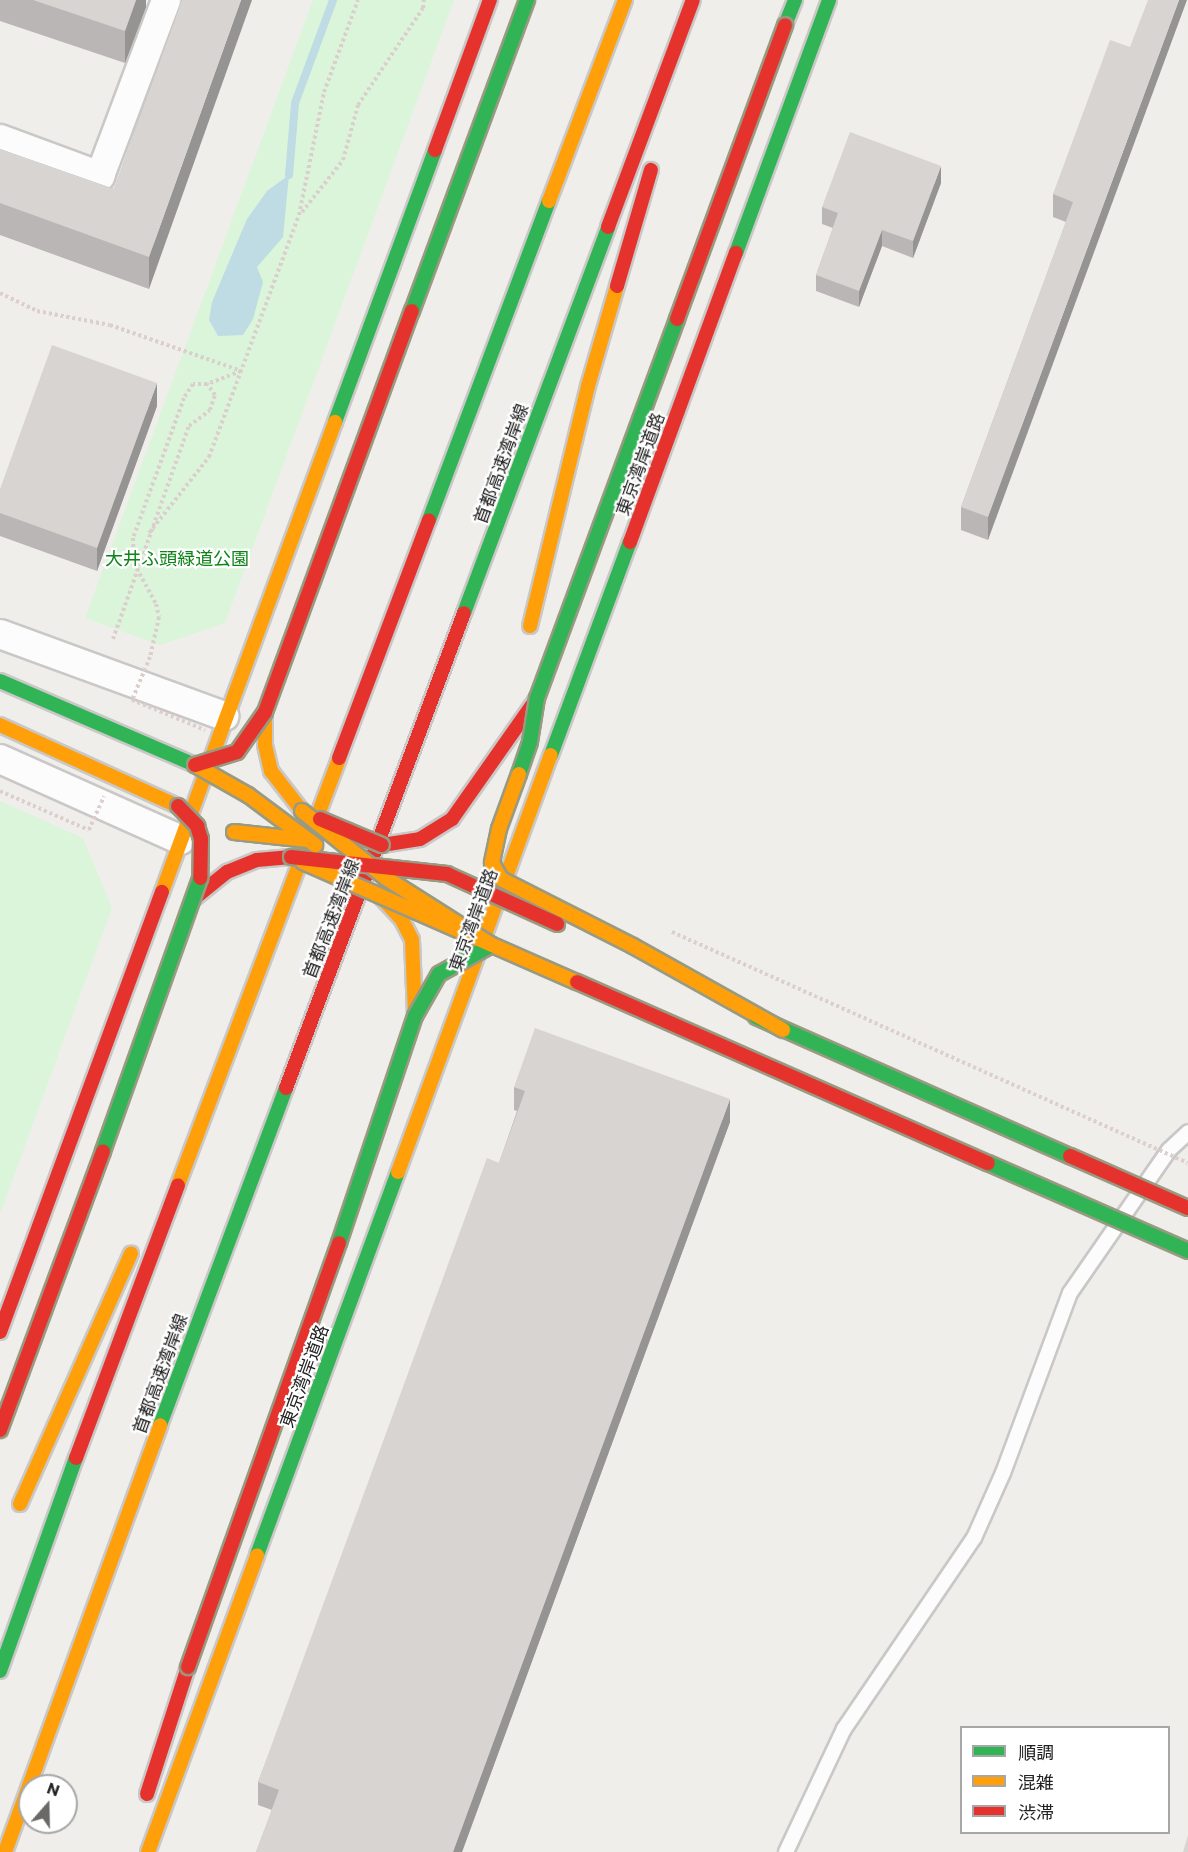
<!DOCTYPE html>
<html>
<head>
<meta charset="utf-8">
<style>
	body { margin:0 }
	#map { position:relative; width:1188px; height:1852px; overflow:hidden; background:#f0eeeb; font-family:Commissioner,"Noto Sans JP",sans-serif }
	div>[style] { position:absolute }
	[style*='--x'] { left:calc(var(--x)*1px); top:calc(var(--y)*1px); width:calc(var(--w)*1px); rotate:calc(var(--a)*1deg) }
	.park>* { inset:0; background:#daf5da }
	.water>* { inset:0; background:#bfdbe3 }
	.stream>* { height:8px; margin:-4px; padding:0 4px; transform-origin:4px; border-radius:4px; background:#bfdbe3 }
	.path>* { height:4px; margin-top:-2px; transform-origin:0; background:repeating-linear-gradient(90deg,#dccecd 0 3px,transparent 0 6px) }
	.roads { filter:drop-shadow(2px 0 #c9c8c7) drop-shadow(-2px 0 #c9c8c7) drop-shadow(0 2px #c9c8c7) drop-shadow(0 -2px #c9c8c7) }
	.lane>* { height:14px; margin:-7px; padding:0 7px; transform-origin:7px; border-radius:7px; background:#fdfcfc }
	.street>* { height:28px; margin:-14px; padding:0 14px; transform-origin:14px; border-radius:14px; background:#fdfcfc }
	.fast>* { height:14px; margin:-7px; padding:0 7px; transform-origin:7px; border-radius:7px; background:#30b455 }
	.slow>* { height:14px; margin:-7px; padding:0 7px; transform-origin:7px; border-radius:7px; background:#ff9f0a }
	.jam>* { height:14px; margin:-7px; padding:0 7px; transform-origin:7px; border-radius:7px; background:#e5322d }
	.path-bridge>* { height:4px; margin-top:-2px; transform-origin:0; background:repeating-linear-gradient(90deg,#dccecd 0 3px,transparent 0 6px) }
	.bridges { filter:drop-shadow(2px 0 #999a82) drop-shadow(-2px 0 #999a82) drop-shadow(0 2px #999a82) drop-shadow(0 -2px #999a82) }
	.fast-bridge>* { height:14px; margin:-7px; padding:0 7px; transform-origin:7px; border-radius:7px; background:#30b455 }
	.slow-bridge>* { height:14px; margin:-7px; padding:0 7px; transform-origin:7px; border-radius:7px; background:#ff9f0a }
	.jam-bridge>* { height:14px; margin:-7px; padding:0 7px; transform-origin:7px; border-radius:7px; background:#e5322d }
	.wall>* { inset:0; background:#b9b6b5 }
	.shaded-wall>* { inset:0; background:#969493 }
	.building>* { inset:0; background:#d7d4d2 }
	span { translate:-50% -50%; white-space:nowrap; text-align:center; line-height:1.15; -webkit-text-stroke:4.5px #fff; paint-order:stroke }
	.street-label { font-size:18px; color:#222 }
	.park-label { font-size:18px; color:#0c8416 }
	.legend { position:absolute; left:960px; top:1726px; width:210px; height:108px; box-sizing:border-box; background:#fff; border:2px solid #a7a7a7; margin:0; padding:8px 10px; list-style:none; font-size:18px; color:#222 }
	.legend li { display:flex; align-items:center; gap:12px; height:30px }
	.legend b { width:30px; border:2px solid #a7a7a7 }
	.north { position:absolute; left:18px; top:1774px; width:60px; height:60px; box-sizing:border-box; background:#fff; border:2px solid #a7a7a7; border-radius:50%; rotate:20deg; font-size:16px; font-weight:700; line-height:24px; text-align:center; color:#222 }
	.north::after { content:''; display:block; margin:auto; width:21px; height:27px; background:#6a6968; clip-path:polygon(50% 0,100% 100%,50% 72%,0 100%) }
</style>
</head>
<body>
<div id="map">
	<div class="park">
		<i style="clip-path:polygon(313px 0,454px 0,225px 623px,160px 645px,85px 618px)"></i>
		<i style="clip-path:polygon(0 801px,83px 838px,112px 908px,0 1214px)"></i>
	</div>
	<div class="water">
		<i style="clip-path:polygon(289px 175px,283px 237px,257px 267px,263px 282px,253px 319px,243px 335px,218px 336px,209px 320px,212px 302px,247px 219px,267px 191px)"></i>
	</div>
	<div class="stream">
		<i style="--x:289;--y:175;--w:72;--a:-85.2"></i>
		<i style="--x:295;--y:103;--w:110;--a:-69.7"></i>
	</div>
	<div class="path">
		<i style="--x:302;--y:212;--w:66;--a:-51.7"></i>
		<i style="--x:343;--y:160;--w:57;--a:-74.7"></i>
		<i style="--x:358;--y:105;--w:117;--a:-56.2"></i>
		<i style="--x:423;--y:8;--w:8;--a:-83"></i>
		<i style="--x:0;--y:293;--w:41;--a:25.9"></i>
		<i style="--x:37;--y:311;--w:74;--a:10.9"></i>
		<i style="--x:110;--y:325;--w:139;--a:19.3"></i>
		<i style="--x:241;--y:371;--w:36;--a:159"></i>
		<i style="--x:149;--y:533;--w:97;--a:-51.7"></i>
		<i style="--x:209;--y:457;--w:258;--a:-69.6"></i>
		<i style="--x:299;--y:215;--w:126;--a:-78.5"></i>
		<i style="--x:324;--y:92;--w:98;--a:-69.7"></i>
		<i style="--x:113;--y:639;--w:226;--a:-70.4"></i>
		<i style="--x:189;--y:426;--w:26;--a:-37"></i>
		<i style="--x:210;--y:410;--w:16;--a:-72"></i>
		<i style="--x:215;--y:395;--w:14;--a:-126"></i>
		<i style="--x:207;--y:384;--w:14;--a:180"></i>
		<i style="--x:193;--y:384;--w:17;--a:123"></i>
	</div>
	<div class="roads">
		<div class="lane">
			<i style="--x:786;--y:1852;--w:136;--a:-64.8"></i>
			<i style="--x:844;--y:1729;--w:231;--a:-55.8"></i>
			<i style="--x:974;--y:1538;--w:71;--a:-66"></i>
			<i style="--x:1003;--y:1473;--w:192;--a:-69.6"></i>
			<i style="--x:1070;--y:1293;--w:174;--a:-55.3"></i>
			<i style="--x:1169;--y:1150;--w:26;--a:-43"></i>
		</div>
		<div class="street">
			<i style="--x:0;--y:139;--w:107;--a:20.3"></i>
			<i style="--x:100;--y:176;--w:188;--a:-69.4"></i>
			<i style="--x:0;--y:634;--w:239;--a:20.1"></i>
			<i style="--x:0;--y:759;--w:198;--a:24.1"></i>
		</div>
		<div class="fast">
			<i style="--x:785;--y:25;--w:27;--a:-68"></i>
			<i style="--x:736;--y:253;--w:270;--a:-69.8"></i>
			<i style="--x:335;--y:422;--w:290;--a:-69.8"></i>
			<i style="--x:429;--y:520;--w:341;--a:-69.4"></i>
			<i style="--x:464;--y:613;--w:412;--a:-69.5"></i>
			<i style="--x:0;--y:681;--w:212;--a:23.3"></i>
			<i style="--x:551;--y:755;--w:227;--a:-69.7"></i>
			<i style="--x:160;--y:1425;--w:360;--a:-69.5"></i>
			<i style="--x:257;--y:1555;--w:408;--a:-69.8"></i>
			<i style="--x:0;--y:1671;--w:226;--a:-70.4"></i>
		</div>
		<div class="slow">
			<i style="--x:549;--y:201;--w:215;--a:-69.3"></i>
			<i style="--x:530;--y:626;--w:247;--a:-76.4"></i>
			<i style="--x:588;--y:386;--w:104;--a:-73.8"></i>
			<i style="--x:265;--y:712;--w:33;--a:90"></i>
			<i style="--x:265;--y:745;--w:27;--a:77"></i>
			<i style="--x:271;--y:771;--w:51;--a:52.2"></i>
			<i style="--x:0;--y:725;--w:196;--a:24.5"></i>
			<i style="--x:162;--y:892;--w:501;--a:-69.79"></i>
			<i style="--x:380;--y:896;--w:33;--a:47"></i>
			<i style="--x:402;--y:920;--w:22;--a:63"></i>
			<i style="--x:412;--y:940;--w:76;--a:87.7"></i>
			<i style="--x:398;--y:1172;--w:444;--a:-69.9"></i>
			<i style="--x:178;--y:1185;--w:456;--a:-69.3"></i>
			<i style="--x:20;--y:1504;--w:274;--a:-66.1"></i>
			<i style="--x:5;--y:1852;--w:454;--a:-70"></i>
			<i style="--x:148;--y:1852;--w:316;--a:-69.8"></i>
		</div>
		<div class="jam">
			<i style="--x:435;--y:150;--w:160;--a:-69.9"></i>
			<i style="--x:608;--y:227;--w:242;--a:-69.5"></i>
			<i style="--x:617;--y:286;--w:121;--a:-73.7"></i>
			<i style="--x:630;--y:542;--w:308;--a:-69.9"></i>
			<i style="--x:339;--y:758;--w:254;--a:-69.3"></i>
			<i style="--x:382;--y:845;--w:38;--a:-9"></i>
			<i style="--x:420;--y:839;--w:38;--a:-32"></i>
			<i style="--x:452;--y:819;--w:148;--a:-54.9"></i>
			<i style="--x:196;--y:897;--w:40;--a:-39"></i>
			<i style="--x:227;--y:872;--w:32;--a:-22"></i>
			<i style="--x:257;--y:860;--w:34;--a:-5"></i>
			<i style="--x:286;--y:1088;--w:507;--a:-69.46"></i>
			<i style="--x:0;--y:1332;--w:469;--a:-69.8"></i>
			<i style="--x:76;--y:1458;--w:291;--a:-69.5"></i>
			<i style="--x:147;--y:1794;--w:133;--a:-72.1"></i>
		</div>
	</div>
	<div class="path-bridge">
		<i style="--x:184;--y:398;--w:149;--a:110"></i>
		<i style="--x:133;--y:538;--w:25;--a:88"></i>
		<i style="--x:134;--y:563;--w:47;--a:61.8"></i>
		<i style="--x:156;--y:604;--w:13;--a:77"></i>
		<i style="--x:159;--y:617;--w:41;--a:102.7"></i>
		<i style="--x:150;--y:657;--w:47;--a:112.7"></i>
		<i style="--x:132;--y:700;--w:79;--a:22.3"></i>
		<i style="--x:0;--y:791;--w:97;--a:23.7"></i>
		<i style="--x:89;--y:830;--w:37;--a:-66"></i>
		<i style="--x:672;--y:932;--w:565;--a:24.12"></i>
	</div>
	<div class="bridges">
		<div class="fast-bridge">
			<i style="--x:412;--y:311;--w:332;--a:-69.7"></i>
			<i style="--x:519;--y:774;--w:34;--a:-71"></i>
			<i style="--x:530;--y:742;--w:45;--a:-81"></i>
			<i style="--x:537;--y:698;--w:404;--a:-69.7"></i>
			<i style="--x:756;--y:1017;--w:343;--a:23.9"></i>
			<i style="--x:103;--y:1151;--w:290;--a:-70.4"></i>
			<i style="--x:988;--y:1163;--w:219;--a:23.7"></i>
			<i style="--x:339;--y:1243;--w:239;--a:-71.5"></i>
			<i style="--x:415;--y:1016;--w:48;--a:-60.3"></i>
			<i style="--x:439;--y:974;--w:60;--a:-28.7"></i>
		</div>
		<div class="slow-bridge">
			<i style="--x:195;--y:765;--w:61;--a:29.5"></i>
			<i style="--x:248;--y:795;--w:84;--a:36.7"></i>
			<i style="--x:519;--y:774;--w:59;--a:110"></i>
			<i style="--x:499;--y:829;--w:35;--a:102"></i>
			<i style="--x:492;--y:863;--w:18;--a:61"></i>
			<i style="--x:501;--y:879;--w:148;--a:26.9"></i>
			<i style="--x:633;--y:946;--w:172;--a:29.2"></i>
			<i style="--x:302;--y:811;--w:107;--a:38.6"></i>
			<i style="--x:386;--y:878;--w:125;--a:32.3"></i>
			<i style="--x:234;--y:832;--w:74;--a:6.2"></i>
			<i style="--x:303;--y:862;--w:299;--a:23.7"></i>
		</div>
		<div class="jam-bridge">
			<i style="--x:677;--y:319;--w:313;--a:-69.8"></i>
			<i style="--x:195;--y:765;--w:44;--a:-17.2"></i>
			<i style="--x:237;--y:752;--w:49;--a:-55"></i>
			<i style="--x:265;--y:712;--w:427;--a:-69.9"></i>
			<i style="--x:178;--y:806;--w:28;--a:46"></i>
			<i style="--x:197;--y:826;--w:14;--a:73"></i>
			<i style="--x:201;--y:839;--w:39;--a:91"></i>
			<i style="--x:320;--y:819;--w:67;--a:22.8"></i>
			<i style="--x:291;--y:857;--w:157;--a:6.2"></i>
			<i style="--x:447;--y:874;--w:121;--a:24.4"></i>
			<i style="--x:577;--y:982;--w:449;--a:23.8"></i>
			<i style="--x:1070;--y:1156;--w:129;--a:23.8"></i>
			<i style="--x:0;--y:1430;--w:297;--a:-69.7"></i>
			<i style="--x:188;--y:1667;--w:450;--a:-70.4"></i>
		</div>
	</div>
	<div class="wall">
		<i style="clip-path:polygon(0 0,146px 0,146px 7px,125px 63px,0 21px)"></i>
		<i style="clip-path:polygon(182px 0,149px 289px,0 235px,0 149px,114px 189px)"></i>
		<i style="clip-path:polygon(1130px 47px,988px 540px,961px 530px,961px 507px,1066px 222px,1053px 217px,1053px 194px)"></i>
		<i style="clip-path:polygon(941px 183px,913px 258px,882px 246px,859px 307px,816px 291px,816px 275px,833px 228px,822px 224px,822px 207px)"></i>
		<i style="clip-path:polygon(157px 406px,97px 571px,0 536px,0 489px)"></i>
		<i style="clip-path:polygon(514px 1087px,730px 1122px,462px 1852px,256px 1852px,272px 1810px,258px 1805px,258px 1782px,499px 1163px,517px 1111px,514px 1110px)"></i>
	</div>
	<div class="shaded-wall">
		<i style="clip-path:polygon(136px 0,146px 0,146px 7px,125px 63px,125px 31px)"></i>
		<i style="clip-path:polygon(241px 0,252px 0,149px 289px,149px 257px)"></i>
		<i style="clip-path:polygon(1179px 0,1187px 0,988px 540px,988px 517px)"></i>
		<i style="clip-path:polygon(941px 166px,941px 183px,913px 258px,913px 241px)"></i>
		<i style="clip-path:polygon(882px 230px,882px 246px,859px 307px,859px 291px)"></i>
		<i style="clip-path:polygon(157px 383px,157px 406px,97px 571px,97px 548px)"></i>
		<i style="clip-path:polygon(730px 1099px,730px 1122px,462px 1852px,453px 1852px)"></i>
	</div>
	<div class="building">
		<i style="clip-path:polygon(33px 0,136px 0,125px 31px)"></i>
		<i style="clip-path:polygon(182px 0,241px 0,149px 257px,0 203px,0 149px,114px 189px)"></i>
		<i style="clip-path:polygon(1148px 0,1179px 0,988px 517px,961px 507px,1073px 202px,1053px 194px,1110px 40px,1130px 47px)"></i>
		<i style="clip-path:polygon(850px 132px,941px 166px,913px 241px,882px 230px,859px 291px,816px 275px,838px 213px,822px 207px)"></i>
		<i style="clip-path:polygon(52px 345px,157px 383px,97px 548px,0 513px,0 489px)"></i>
		<i style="clip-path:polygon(535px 1028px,730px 1099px,453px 1852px,256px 1852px,279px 1790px,258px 1782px,487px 1158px,499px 1163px,525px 1091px,514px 1087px)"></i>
		<i style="clip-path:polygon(1188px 1835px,1188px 1852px,1183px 1852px)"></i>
	</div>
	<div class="street-label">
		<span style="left:501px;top:464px;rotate:-70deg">首都高速湾岸線</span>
		<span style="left:640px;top:464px;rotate:-70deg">東京湾岸道路</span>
		<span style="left:331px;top:919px;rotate:-69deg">首都高速湾岸線</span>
		<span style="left:473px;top:920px;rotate:-70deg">東京湾岸道路</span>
		<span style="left:160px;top:1374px;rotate:-70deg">首都高速湾岸線</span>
		<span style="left:304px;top:1376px;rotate:-70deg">東京湾岸道路</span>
	</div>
	<div class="park-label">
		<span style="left:177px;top:558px">大井ふ頭緑道公園</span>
	</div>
	<ul class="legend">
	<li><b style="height:8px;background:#30b455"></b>順調</li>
	<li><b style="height:8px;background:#ff9f0a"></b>混雑</li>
	<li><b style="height:8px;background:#e5322d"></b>渋滞</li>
	</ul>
	<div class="north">N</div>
</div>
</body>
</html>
